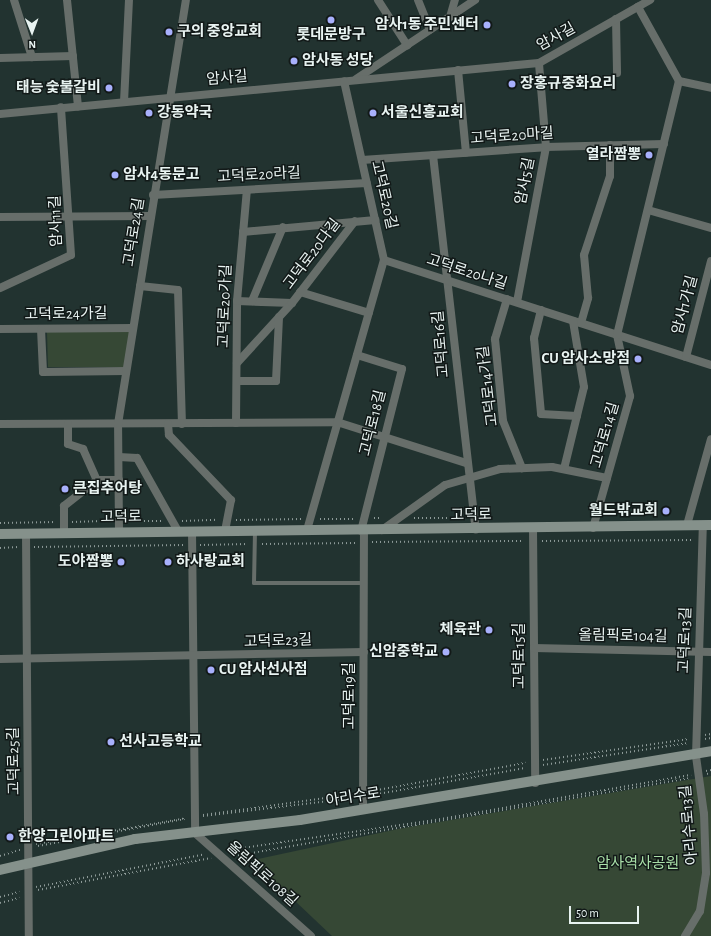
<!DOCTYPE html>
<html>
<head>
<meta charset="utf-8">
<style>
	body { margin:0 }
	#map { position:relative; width:711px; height:936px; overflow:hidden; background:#223330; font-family:"Alegreya Sans","Noto Sans KR",sans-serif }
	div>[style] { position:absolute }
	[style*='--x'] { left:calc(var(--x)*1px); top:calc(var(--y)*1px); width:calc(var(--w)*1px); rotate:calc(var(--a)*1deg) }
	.green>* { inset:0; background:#364835 }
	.path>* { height:1.5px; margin-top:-0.75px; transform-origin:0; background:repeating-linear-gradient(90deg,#8d9a98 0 1px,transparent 0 4px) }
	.lane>* { height:4px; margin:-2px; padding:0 2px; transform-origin:2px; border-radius:2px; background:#676e6a }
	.street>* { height:8px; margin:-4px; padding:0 4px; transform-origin:4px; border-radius:4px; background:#676e6a }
	.secondary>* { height:10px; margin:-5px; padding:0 5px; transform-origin:5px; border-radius:5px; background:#85918b }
	.dots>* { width:11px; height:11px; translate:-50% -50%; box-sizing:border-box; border:2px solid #121918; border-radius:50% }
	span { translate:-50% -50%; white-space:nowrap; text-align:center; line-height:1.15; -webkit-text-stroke:3px #121918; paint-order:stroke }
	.poi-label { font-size:15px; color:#e8f3f1; font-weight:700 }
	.right { translate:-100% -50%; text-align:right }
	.left { translate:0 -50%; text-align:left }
	.street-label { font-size:15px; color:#e8f3f1 }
	.park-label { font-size:15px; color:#a9dfa8 }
	.north { position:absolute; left:12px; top:12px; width:40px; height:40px; -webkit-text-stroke:3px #121918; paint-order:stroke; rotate:179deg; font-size:11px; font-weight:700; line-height:16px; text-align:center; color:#e8f3f1 }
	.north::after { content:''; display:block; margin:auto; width:14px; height:18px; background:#e8f3f1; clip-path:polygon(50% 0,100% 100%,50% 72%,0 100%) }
	.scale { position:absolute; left:569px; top:906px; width:70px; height:18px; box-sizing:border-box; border:2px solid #e8f3f1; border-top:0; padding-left:5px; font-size:12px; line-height:14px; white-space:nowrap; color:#e8f3f1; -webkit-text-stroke:3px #121918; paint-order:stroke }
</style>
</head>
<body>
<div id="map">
	<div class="green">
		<i style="clip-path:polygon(130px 331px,124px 367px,48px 367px,47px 332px)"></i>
		<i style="clip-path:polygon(711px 776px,711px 936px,332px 936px,256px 864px,258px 859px,398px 829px)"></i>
	</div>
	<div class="path">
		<i style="--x:374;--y:518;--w:8;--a:0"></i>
		<i style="--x:414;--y:518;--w:52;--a:0"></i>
		<i style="--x:320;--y:519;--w:36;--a:0"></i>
		<i style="--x:236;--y:520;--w:66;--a:-0.9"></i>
		<i style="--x:128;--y:521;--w:34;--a:0"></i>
		<i style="--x:182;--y:521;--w:36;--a:-2"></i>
		<i style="--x:72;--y:522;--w:38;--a:-2"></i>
		<i style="--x:0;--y:523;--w:56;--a:-1"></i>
		<i style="--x:542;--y:541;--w:152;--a:-0.4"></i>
		<i style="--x:372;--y:542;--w:152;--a:-0.4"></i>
		<i style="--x:262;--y:544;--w:94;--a:-0.6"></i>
		<i style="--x:200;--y:545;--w:48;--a:-1.2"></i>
		<i style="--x:34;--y:547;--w:150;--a:-0.8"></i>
		<i style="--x:0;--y:548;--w:18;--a:-3"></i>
		<i style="--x:705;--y:735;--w:6;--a:-9"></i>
		<i style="--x:705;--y:739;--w:6;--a:-9"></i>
		<i style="--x:543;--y:760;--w:147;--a:-8.2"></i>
		<i style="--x:543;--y:765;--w:147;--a:-8.6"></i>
		<i style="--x:706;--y:771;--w:5;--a:-11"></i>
		<i style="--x:707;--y:774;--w:4;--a:-14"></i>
		<i style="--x:372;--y:791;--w:156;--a:-10.4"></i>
		<i style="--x:372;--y:795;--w:155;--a:-10"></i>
		<i style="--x:203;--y:815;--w:152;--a:-7.9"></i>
		<i style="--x:203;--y:816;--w:152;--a:-6.8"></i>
		<i style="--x:36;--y:844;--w:152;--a:-9.8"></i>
		<i style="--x:38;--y:846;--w:149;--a:-10.4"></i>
		<i style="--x:229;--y:850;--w:208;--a:-8.3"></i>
		<i style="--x:435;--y:820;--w:260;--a:-10"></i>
		<i style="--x:0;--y:856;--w:21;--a:-17"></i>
		<i style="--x:234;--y:856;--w:463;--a:-9.7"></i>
		<i style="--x:36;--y:887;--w:172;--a:-11"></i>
		<i style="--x:38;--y:890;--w:176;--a:-10.5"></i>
		<i style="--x:0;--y:897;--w:20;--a:-15"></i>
		<i style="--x:0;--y:903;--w:20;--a:-15"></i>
	</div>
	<div class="lane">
		<i style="--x:255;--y:531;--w:52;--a:91.1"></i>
		<i style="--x:254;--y:583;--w:110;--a:0"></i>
	</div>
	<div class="street">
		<i style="--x:14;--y:0;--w:60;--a:72.5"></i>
		<i style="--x:67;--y:0;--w:107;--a:84.1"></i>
		<i style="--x:378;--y:0;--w:54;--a:57.2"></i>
		<i style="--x:418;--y:0;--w:32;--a:68"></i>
		<i style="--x:450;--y:17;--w:18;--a:-74"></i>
		<i style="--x:616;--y:19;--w:54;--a:88.9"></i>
		<i style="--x:0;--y:58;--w:73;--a:-1.6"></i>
		<i style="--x:458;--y:70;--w:83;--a:84.5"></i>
		<i style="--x:356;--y:79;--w:143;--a:-33.6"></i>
		<i style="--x:679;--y:81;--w:33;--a:12"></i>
		<i style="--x:124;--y:102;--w:102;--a:-87.2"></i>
		<i style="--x:0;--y:114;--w:541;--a:-5.41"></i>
		<i style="--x:539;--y:63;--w:128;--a:-29.6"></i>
		<i style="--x:433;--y:155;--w:377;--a:83.5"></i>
		<i style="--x:362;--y:160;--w:184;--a:-4"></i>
		<i style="--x:546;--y:147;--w:118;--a:-1.5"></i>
		<i style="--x:153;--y:195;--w:214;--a:-3.2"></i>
		<i style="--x:648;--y:210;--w:66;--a:15.9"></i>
		<i style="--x:0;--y:217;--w:150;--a:-0.4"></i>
		<i style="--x:243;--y:232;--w:133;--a:-5.2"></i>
		<i style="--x:384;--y:260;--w:343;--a:17.8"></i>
		<i style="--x:140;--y:286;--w:38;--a:6"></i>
		<i style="--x:178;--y:290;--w:134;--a:88.3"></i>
		<i style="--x:0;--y:288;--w:78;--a:-24.9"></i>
		<i style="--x:71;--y:255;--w:148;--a:-93.9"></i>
		<i style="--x:300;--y:292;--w:72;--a:16.9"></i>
		<i style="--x:507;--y:299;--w:42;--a:106.7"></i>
		<i style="--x:495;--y:339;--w:82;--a:84.4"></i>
		<i style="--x:503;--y:421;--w:51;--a:68"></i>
		<i style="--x:237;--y:301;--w:55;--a:2.1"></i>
		<i style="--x:252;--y:301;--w:80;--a:-67.3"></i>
		<i style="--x:517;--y:302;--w:158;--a:-79.4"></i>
		<i style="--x:546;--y:147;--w:84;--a:-94.8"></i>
		<i style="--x:541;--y:310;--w:29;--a:104"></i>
		<i style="--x:534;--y:338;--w:76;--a:84.7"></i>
		<i style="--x:541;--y:414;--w:36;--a:3"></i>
		<i style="--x:581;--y:323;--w:26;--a:-74"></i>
		<i style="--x:588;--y:298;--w:43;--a:-95.3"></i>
		<i style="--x:584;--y:255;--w:83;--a:-71.8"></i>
		<i style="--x:610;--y:176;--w:31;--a:-90"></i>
		<i style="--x:0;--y:329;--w:133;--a:-0.4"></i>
		<i style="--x:41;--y:329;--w:43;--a:87.3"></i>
		<i style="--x:43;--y:372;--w:83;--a:-0.7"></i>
		<i style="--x:357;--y:355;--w:47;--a:17.3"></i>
		<i style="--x:402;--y:369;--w:167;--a:104.2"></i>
		<i style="--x:686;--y:357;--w:99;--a:-75.4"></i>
		<i style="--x:237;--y:363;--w:81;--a:-47.5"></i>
		<i style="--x:292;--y:303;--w:103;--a:-52.5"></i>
		<i style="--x:237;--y:381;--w:39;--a:0"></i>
		<i style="--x:276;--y:381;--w:64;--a:-87.3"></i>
		<i style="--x:236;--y:423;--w:122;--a:-89.5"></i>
		<i style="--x:237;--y:301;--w:111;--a:-84.9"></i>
		<i style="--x:0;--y:424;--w:337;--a:-0.3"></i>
		<i style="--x:337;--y:422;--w:135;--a:17.6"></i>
		<i style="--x:68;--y:424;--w:20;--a:90"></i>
		<i style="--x:68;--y:444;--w:16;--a:18"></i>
		<i style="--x:83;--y:449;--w:34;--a:66"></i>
		<i style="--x:168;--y:424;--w:11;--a:85"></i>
		<i style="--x:169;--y:435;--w:90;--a:46.4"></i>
		<i style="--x:231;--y:500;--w:31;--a:101"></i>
		<i style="--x:119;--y:457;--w:18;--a:3"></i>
		<i style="--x:137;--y:458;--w:84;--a:60.7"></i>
		<i style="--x:564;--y:469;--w:84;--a:-76.3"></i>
		<i style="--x:584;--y:387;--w:67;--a:-99.5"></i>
		<i style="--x:687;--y:525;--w:89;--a:-74.4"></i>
		<i style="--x:593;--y:528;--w:137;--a:-74.3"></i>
		<i style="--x:630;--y:396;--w:62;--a:-102"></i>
		<i style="--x:617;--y:335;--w:261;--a:-76.3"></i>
		<i style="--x:679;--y:81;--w:85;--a:-119"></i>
		<i style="--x:533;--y:529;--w:254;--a:89.5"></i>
		<i style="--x:307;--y:530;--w:281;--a:-74.1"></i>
		<i style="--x:384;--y:260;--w:183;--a:-102.6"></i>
		<i style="--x:382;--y:530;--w:77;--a:-35.5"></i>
		<i style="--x:445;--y:485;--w:57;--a:-16.2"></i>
		<i style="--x:500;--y:469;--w:52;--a:-2.2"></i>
		<i style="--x:552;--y:467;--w:56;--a:11.3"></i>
		<i style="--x:192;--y:531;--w:302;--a:89.4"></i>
		<i style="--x:195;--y:833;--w:155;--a:41.6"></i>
		<i style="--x:119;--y:532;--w:108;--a:-90.5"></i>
		<i style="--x:118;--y:424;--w:429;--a:-80.9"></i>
		<i style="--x:26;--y:533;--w:403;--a:89.6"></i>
		<i style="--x:64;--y:533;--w:27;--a:-90"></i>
		<i style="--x:64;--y:506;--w:42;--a:-38.2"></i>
		<i style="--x:97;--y:480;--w:22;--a:0"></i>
		<i style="--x:534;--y:648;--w:177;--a:1.3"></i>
		<i style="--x:0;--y:659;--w:364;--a:-1.1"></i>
		<i style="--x:363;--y:810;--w:279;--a:-89.8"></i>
		<i style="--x:685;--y:936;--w:29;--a:-59"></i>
		<i style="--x:700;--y:911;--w:38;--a:-81"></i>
		<i style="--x:706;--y:873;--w:59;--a:-91.9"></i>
		<i style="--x:704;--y:814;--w:59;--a:-97.9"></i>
		<i style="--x:696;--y:756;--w:231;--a:-88.3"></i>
	</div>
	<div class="secondary">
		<i style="--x:0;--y:534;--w:711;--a:-0.73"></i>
		<i style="--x:0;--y:870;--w:139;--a:-12.9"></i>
		<i style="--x:135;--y:839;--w:166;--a:-6.6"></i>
		<i style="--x:300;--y:820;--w:417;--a:-9.5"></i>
	</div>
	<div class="dots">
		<i style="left:331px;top:20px;background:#a8b0fc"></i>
		<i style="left:487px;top:25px;background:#a8b0fc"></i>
		<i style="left:169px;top:32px;background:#a8b0fc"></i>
		<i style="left:294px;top:61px;background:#a8b0fc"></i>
		<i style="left:512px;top:84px;background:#a8b0fc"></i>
		<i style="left:109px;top:88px;background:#a8b0fc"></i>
		<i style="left:149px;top:113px;background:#a8b0fc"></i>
		<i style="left:373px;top:113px;background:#a8b0fc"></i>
		<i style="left:649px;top:155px;background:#a8b0fc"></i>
		<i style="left:115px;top:175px;background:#a8b0fc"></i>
		<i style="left:638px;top:359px;background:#a8b0fc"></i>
		<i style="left:65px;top:489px;background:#a8b0fc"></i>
		<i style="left:666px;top:511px;background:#a8b0fc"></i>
		<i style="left:121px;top:562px;background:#a8b0fc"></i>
		<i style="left:168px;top:562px;background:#a8b0fc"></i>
		<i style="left:489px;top:630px;background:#a8b0fc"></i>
		<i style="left:446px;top:652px;background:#a8b0fc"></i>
		<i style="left:211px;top:670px;background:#a8b0fc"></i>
		<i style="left:111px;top:742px;background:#a8b0fc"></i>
		<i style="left:10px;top:837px;background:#a8b0fc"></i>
	</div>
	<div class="poi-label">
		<span class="right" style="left:479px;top:25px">암사1동 주민센터</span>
		<span class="left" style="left:177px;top:32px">구의 중앙교회</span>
		<span style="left:331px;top:35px">롯데문방구</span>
		<span class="left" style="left:302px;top:61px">암사동 성당</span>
		<span class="left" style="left:520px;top:84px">장홍규중화요리</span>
		<span class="right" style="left:101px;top:88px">태능 숯불갈비</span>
		<span class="left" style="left:157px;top:113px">강동약국</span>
		<span class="left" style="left:381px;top:113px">서울신흥교회</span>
		<span class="right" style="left:641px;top:155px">열라짬뽕</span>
		<span class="left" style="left:123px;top:175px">암사4동문고</span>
		<span class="right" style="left:630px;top:359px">CU 암사소망점</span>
		<span class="left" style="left:73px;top:489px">큰집추어탕</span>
		<span class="right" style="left:658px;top:511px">월드밖교회</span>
		<span class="right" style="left:113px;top:562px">도야짬뽕</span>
		<span class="left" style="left:176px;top:562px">하사랑교회</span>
		<span class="right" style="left:481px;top:630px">체육관</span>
		<span class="right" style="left:438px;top:652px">신암중학교</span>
		<span class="left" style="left:219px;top:670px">CU 암사선사점</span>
		<span class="left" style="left:119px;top:742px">선사고등학교</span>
		<span class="left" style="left:18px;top:837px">한양그린아파트</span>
	</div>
	<div class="street-label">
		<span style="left:556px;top:37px;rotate:-29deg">암사길</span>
		<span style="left:227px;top:78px;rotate:-5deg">암사길</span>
		<span style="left:512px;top:136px;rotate:-4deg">고덕로20마길</span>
		<span style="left:259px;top:175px;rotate:-3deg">고덕로20라길</span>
		<span style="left:525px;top:181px;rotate:-79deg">암사5길</span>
		<span style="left:384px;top:195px;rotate:77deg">고덕로20길</span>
		<span style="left:56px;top:221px;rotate:-92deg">암사11길</span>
		<span style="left:134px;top:232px;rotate:-81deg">고덕로24길</span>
		<span style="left:312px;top:254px;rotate:-53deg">고덕로20다길</span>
		<span style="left:467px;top:272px;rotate:18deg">고덕로20나길</span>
		<span style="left:685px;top:305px;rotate:-75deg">암사1가길</span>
		<span style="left:225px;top:306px;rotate:-88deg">고덕로20가길</span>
		<span style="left:66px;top:314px;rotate:-1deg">고덕로24가길</span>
		<span style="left:441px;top:344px;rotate:-95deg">고덕로16길</span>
		<span style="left:488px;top:386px;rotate:-97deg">고덕로14가길</span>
		<span style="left:373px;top:423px;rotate:-76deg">고덕로18길</span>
		<span style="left:605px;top:435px;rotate:-74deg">고덕로14길</span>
		<span style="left:471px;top:515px;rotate:-1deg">고덕로</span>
		<span style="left:121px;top:517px;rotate:-1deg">고덕로</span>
		<span style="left:623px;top:636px;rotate:1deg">올림픽로104길</span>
		<span style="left:685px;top:640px;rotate:-88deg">고덕로13길</span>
		<span style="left:278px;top:641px;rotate:-2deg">고덕로23길</span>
		<span style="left:520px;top:656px;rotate:-90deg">고덕로15길</span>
		<span style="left:350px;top:696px;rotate:-90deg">고덕로19길</span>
		<span style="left:14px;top:761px;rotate:-91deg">고덕로25길</span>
		<span style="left:353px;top:797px;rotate:-9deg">아리수로</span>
		<span style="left:689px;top:825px;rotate:-95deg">아리수로13길</span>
		<span style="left:262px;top:874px;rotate:42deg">올림픽로108길</span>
	</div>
	<div class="park-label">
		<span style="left:638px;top:864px">암사역사공원</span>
	</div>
	<div class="north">N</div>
	<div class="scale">50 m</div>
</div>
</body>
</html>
